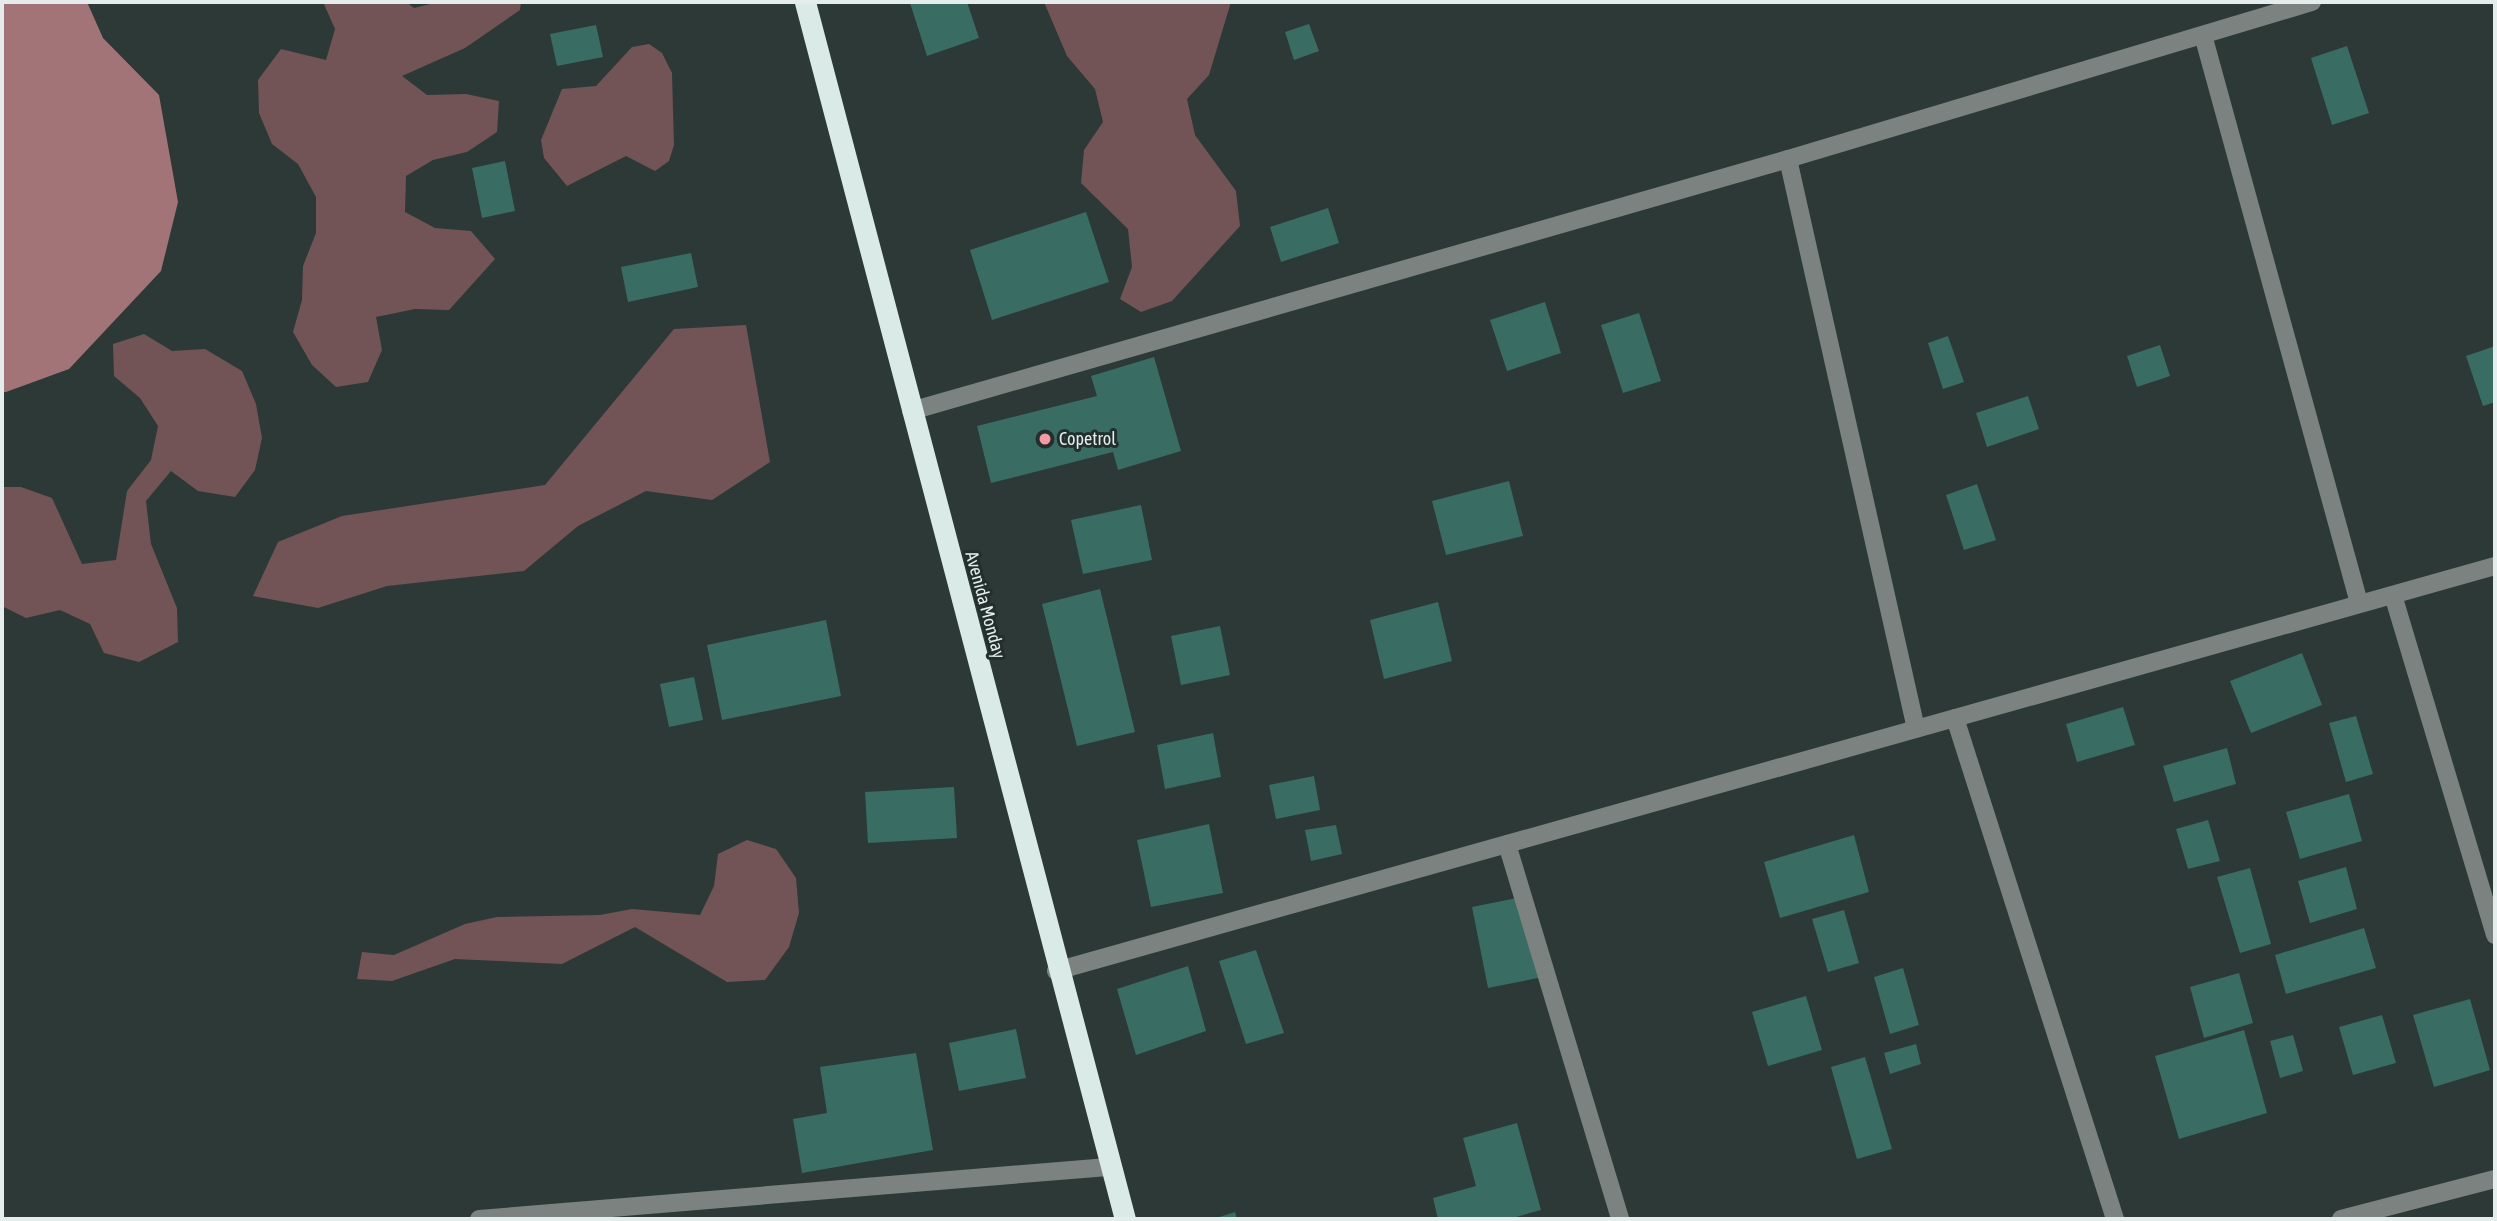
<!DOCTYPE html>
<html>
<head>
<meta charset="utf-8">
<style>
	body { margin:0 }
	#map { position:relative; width:2497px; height:1221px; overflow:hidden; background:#2c3936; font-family:"Asap Condensed",sans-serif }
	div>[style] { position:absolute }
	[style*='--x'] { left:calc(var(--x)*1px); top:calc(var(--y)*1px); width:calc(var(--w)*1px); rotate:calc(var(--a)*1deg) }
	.green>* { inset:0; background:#725457 }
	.water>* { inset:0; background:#a27478 }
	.building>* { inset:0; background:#396c63 }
	.minor>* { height:18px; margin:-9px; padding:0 9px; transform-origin:9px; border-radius:9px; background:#7b8280 }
	.highway>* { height:21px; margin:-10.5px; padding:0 10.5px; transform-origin:10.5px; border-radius:10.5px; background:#daebe7 }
	.dots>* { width:19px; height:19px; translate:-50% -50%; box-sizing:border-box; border:4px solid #222f2c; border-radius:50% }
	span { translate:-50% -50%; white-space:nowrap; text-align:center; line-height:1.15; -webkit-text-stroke:6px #222f2c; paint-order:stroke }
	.poi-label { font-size:18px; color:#e5edec }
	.left { translate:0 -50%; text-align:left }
	.street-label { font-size:18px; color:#e5edec }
	.frame { position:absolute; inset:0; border:4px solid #e5edec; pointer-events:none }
</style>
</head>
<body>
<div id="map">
	<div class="green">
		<i style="clip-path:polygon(323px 2px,406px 2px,414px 8px,438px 2px,521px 2px,520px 10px,465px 48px,402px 76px,427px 95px,466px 94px,499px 101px,497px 132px,467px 152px,433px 160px,406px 176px,405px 212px,435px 228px,471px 231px,495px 259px,449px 310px,415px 309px,376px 317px,382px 350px,368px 382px,336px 387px,312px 365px,293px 332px,302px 300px,303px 266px,316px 233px,316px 197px,298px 164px,272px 144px,259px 113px,258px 80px,281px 49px,326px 60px,335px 29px)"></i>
		<i style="clip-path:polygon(1044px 2px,1231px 2px,1209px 75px,1187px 99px,1195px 135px,1236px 191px,1240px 226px,1172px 301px,1141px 312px,1120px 299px,1132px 267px,1128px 229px,1081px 183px,1084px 150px,1103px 122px,1095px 89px,1067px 56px)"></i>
		<i style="clip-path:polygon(649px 44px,662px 53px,672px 73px,674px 145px,669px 161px,655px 171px,626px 156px,567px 186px,544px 158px,541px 140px,562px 89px,596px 86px,632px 47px)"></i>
		<i style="clip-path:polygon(746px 325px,770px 462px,712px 500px,646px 491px,578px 526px,524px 571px,387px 586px,318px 608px,253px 596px,278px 542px,342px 516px,545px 485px,674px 329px)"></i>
		<i style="clip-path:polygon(144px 334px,172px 351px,205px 349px,242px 371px,256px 404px,262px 438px,255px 470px,235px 497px,198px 491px,171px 471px,146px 501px,151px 544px,177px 608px,178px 642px,139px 662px,104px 653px,90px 624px,60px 610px,26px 618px,2px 606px,2px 487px,21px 487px,52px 498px,82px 564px,116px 560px,127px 491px,151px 460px,158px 426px,140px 398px,114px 376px,113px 344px)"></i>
		<i style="clip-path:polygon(747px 840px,776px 849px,796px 878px,799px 913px,789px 947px,765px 980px,727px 982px,635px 927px,562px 964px,455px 959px,392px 981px,357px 979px,362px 952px,394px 955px,465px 924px,497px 917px,600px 915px,632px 909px,700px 915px,714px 886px,718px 854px)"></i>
	</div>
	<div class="water">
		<i style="clip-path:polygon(2px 2px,87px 2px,103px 38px,159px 95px,178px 202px,161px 271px,69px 369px,6px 392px,2px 392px)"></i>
	</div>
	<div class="building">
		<i style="clip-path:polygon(967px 2px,979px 38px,927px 56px,910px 3px)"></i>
		<i style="clip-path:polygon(1309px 24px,1319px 51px,1294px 60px,1285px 32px)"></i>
		<i style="clip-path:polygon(596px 25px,603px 57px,557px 66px,550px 34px)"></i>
		<i style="clip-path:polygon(2347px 46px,2369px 113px,2332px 125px,2311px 58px)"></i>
		<i style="clip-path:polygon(505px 161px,515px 211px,482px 218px,472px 168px)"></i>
		<i style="clip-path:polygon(1328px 208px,1339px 243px,1281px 262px,1270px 227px)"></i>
		<i style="clip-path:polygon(1086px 212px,1109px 282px,992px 320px,970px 250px)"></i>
		<i style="clip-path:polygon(691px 253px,698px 287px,628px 302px,621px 267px)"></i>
		<i style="clip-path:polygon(1545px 302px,1561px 353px,1507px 371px,1490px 320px)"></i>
		<i style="clip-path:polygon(1639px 313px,1661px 381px,1623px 393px,1601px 325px)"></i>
		<i style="clip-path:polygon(1948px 336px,1964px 382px,1943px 389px,1928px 343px)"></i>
		<i style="clip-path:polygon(2160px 345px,2170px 376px,2137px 387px,2127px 356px)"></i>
		<i style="clip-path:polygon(2495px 346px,2495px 402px,2483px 406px,2466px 356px)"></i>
		<i style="clip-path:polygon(1154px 357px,1181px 451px,1118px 470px,1113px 452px,991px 483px,977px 426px,1097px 396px,1091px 376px)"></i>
		<i style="clip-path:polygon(2028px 396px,2039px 429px,1987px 447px,1976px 413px)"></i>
		<i style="clip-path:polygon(1509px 481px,1523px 536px,1446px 555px,1432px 501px)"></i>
		<i style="clip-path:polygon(1977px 484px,1996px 540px,1964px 550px,1946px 495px)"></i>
		<i style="clip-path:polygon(1141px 505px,1152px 560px,1083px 574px,1071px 520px)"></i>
		<i style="clip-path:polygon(1100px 589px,1135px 732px,1077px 746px,1042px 604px)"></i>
		<i style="clip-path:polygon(1438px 602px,1452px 661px,1384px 679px,1370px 620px)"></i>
		<i style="clip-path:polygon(826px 620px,841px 696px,722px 720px,707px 645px)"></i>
		<i style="clip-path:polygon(1220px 626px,1230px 675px,1181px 685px,1171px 636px)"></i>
		<i style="clip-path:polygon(2302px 653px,2322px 705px,2251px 733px,2230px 681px)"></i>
		<i style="clip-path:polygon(694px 677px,703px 720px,669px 727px,660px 684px)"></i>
		<i style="clip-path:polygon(2123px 707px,2135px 745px,2077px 762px,2066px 724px)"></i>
		<i style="clip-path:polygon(2356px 716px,2373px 774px,2346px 782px,2329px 723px)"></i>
		<i style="clip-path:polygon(1213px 733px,1221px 777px,1165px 789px,1157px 745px)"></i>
		<i style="clip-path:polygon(2227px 748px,2236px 784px,2174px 802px,2163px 766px)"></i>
		<i style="clip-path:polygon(1314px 776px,1320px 810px,1276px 819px,1269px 785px)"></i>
		<i style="clip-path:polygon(954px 787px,957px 838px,868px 843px,865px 792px)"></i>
		<i style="clip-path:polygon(2349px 794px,2362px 841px,2300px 859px,2286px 812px)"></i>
		<i style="clip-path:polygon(2208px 820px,2220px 861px,2188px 869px,2176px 829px)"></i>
		<i style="clip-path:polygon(1209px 824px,1223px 893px,1151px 907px,1137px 840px)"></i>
		<i style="clip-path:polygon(1336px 825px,1342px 854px,1311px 861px,1305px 830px)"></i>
		<i style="clip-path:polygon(1854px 835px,1869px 892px,1780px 918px,1764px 862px)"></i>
		<i style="clip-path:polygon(2346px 867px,2357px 909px,2310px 923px,2298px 881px)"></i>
		<i style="clip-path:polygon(2250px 868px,2271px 944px,2240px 953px,2217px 877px)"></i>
		<i style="clip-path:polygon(1522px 897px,1538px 978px,1488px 988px,1472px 907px)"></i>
		<i style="clip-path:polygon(1844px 910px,1859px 963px,1828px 972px,1812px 919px)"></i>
		<i style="clip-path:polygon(2364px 928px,2376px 968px,2286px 994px,2275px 955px)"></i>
		<i style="clip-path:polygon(1256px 950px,1284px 1033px,1246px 1044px,1219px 961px)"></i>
		<i style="clip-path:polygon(1188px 966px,1206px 1031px,1136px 1055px,1117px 989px)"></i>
		<i style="clip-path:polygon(1903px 968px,1919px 1025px,1890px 1034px,1874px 977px)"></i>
		<i style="clip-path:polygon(2239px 973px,2253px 1023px,2204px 1038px,2190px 987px)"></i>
		<i style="clip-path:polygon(1806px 996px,1822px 1050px,1768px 1066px,1752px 1012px)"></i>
		<i style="clip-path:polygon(2470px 999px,2490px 1070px,2434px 1087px,2413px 1015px)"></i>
		<i style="clip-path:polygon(2382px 1015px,2396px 1063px,2353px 1075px,2339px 1027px)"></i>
		<i style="clip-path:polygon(1016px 1029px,1026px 1078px,959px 1091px,949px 1043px)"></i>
		<i style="clip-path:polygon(2244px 1030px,2267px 1113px,2179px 1139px,2155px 1056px)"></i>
		<i style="clip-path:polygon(2293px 1035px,2303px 1071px,2280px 1078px,2270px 1041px)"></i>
		<i style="clip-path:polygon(1916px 1044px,1921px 1064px,1890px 1074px,1884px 1053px)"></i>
		<i style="clip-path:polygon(916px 1053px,933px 1150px,802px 1173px,793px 1119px,827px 1113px,820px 1067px)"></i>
		<i style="clip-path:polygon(1865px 1057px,1892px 1149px,1857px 1159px,1831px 1067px)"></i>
		<i style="clip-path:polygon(1517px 1123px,1541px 1210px,1509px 1219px,1438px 1219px,1433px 1198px,1476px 1186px,1463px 1138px)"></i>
		<i style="clip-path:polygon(1235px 1212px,1237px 1219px,1213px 1219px)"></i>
	</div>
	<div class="minor">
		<i style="--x:2203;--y:35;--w:589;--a:74.64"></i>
		<i style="--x:1788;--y:159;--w:584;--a:77.34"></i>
		<i style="--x:911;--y:411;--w:912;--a:-16.03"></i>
		<i style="--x:1788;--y:159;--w:547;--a:-16.68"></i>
		<i style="--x:2393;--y:595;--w:355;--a:73.3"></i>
		<i style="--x:1955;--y:718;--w:526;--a:72.29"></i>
		<i style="--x:1507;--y:844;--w:392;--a:73.2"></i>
		<i style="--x:1056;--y:971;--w:1495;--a:-15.72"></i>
		<i style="--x:479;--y:1219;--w:631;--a:-4.73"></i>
		<i style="--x:2341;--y:1219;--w:159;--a:-14.6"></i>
	</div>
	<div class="highway">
		<i style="--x:805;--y:2;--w:1258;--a:75.27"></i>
	</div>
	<div class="dots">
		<i style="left:1045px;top:439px;background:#f49aa4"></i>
	</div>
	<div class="poi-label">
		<span class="left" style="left:1059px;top:439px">Copetrol</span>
	</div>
	<div class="street-label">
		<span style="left:985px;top:605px;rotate:75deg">Avenida Monday</span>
	</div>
	<div class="frame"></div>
</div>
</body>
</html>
